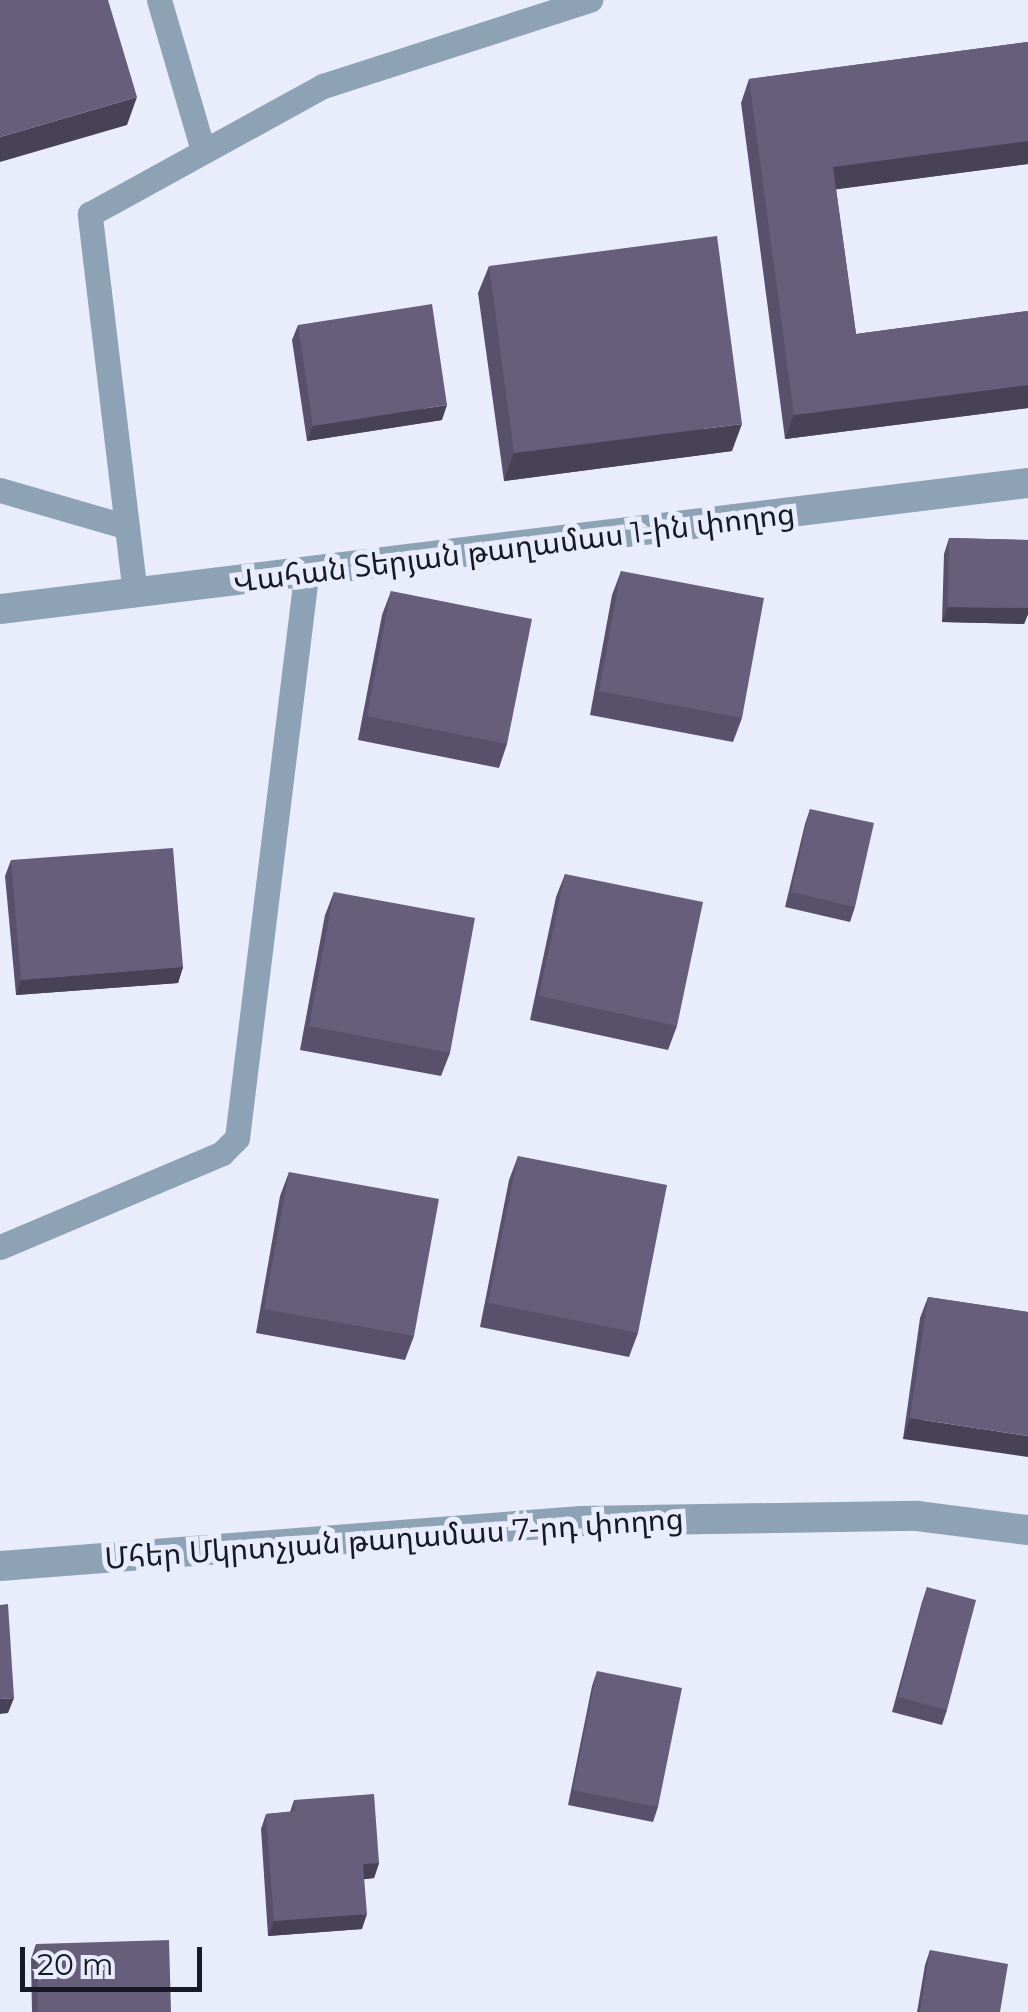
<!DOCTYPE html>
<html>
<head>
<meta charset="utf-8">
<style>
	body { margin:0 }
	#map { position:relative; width:1028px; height:2012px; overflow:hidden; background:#e9edfb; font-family:Montserrat,"Noto Sans Armenian",sans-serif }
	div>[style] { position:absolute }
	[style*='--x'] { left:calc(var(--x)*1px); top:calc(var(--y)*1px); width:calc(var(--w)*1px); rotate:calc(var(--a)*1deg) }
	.lane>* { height:25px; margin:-12.5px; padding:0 12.5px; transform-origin:12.5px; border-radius:12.5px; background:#8ea2b5 }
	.street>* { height:30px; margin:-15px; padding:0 15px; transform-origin:15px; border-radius:15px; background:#8ea2b5 }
	.wall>* { inset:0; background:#59516b }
	.shaded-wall>* { inset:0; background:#484257 }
	.building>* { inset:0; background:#675e7c }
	span { translate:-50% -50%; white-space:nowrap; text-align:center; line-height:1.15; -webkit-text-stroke:10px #e9edfb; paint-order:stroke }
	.street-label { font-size:30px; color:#171a26 }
	.scale { position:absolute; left:20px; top:1947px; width:182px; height:45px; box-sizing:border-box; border:5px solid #171a26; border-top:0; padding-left:12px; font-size:30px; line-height:35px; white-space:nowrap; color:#171a26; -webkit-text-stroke:8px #e9edfb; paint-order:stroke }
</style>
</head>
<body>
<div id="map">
	<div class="lane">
		<i style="--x:159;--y:0;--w:156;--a:73.7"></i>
		<i style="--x:0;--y:490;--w:132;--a:16.2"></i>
		<i style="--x:135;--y:594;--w:383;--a:-96.8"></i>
		<i style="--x:90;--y:214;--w:266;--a:-28.8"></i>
		<i style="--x:323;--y:86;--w:281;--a:-17.9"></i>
		<i style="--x:0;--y:1247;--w:241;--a:-22.9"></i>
		<i style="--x:222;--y:1153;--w:21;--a:-45"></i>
		<i style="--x:237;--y:1138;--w:566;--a:-83"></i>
	</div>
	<div class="street">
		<i style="--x:0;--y:609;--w:1036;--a:-6.99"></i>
		<i style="--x:0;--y:1566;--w:583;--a:-4.43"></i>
		<i style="--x:581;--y:1521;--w:336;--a:-0.9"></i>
		<i style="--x:917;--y:1516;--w:112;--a:7.2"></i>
	</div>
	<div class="wall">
		<i style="clip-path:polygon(1028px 42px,1028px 164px,836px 189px,856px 334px,1028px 311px,1028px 408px,785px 439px,741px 103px,749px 79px)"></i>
		<i style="clip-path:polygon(489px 266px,732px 451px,504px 481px,478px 293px)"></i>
		<i style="clip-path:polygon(298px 325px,442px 420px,307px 441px,292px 340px)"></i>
		<i style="clip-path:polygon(949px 538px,1028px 540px,1028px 614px,1024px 624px,942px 622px,944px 554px)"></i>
		<i style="clip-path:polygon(621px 571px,742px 718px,733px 742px,590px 715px,612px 595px)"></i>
		<i style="clip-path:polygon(391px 591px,507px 744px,499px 768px,358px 740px,382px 615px)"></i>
		<i style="clip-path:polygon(810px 809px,855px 907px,850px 922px,785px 907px,805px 824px)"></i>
		<i style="clip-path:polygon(11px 860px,183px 967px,178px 983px,16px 995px,5px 876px)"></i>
		<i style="clip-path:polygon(565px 874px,677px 1026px,668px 1050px,530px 1020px,556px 897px)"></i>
		<i style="clip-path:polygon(334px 892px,450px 1053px,441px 1076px,300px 1050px,325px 915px)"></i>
		<i style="clip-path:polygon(518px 1156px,638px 1333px,629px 1357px,480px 1327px,509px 1180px)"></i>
		<i style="clip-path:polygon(289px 1172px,414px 1336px,405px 1360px,256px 1333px,280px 1196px)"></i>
		<i style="clip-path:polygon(928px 1297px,1028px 1312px,903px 1439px,920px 1318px)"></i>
		<i style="clip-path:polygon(927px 1587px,947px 1710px,942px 1725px,892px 1712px,922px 1602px)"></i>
		<i style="clip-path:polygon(597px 1671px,658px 1807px,653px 1822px,568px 1805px,592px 1686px)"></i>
		<i style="clip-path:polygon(294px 1800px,379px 1863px,374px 1878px,364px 1879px,362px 1929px,268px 1936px,261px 1829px,266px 1814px,290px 1812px)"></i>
		<i style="clip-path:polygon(36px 1944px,171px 2012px,32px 2012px,31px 1959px)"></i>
		<i style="clip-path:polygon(930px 1950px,1000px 2012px,917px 2012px,925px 1965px)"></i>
	</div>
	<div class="shaded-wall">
		<i style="clip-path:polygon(137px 97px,127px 125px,0 162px,0 137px)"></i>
		<i style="clip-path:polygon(1028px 141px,1028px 164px,824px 191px,833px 167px)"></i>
		<i style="clip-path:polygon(1028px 385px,1028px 408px,785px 439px,794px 415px)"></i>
		<i style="clip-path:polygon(447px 405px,442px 420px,307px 441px,313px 426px)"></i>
		<i style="clip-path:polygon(742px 424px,732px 451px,504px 481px,514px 453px)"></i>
		<i style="clip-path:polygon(948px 607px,1028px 608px,1028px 614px,1024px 624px,942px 622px)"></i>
		<i style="clip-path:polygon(183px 967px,178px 983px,16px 995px,21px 980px)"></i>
		<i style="clip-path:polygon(910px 1418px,1028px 1436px,1028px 1457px,903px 1439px)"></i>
		<i style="clip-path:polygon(14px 1698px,8px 1713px,0 1714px,0 1699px)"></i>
		<i style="clip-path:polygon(379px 1863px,374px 1878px,358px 1880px,363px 1864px)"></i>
		<i style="clip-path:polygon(367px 1914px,362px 1929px,268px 1936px,274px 1921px)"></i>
	</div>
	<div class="building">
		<i style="clip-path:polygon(0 0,108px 0,137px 97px,0 137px)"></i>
		<i style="clip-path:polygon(1028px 42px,1028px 141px,833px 167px,856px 334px,1028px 311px,1028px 385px,794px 415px,749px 79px)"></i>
		<i style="clip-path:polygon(717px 236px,742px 424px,514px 453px,489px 266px)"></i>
		<i style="clip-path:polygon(432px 304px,447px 405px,313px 426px,298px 325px)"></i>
		<i style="clip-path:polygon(949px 538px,1028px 540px,1028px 608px,948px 607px)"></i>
		<i style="clip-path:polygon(621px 571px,764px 598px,742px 718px,599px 691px)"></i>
		<i style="clip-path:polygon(391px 591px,532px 619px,507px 744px,367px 716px)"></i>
		<i style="clip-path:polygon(810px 809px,874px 823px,855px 907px,791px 892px)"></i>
		<i style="clip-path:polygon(173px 848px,183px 967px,21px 980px,11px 860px)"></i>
		<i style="clip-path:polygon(565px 874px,703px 902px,677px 1026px,539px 996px)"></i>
		<i style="clip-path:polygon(334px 892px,475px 918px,450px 1053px,309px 1026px)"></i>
		<i style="clip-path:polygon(518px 1156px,667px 1185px,638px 1333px,488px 1303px)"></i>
		<i style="clip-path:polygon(289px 1172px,439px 1199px,414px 1336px,264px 1309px)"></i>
		<i style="clip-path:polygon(928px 1297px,1028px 1312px,1028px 1436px,910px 1418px)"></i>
		<i style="clip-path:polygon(927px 1587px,976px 1600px,947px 1710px,898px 1697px)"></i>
		<i style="clip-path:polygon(8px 1604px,14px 1698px,0 1699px,0 1605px)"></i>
		<i style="clip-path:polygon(597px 1671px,682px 1688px,658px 1807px,573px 1790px)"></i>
		<i style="clip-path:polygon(374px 1794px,379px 1863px,363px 1864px,367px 1914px,274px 1921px,266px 1814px,295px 1811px,294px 1800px)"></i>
		<i style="clip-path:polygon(169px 1940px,171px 2012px,38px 2012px,36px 1944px)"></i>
		<i style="clip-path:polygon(930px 1950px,1008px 1964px,1000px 2012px,920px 2012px)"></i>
	</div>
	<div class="street-label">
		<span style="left:514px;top:548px;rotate:-7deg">Վահան Տերյան թաղամաս 1-ին փողոց</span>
		<span style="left:394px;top:1539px;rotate:-4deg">Մհեր Մկրտչյան թաղամաս 7-րդ փողոց</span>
	</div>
	<div class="scale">20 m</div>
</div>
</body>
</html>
